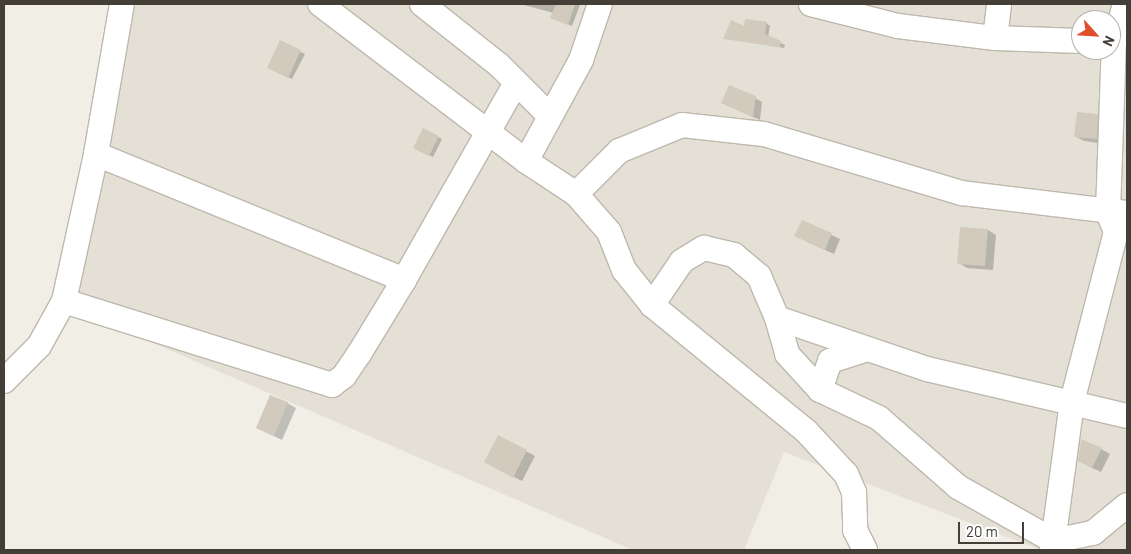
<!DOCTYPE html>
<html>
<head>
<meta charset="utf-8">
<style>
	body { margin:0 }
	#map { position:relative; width:1131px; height:554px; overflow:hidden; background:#f1eee6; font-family:Barlow,sans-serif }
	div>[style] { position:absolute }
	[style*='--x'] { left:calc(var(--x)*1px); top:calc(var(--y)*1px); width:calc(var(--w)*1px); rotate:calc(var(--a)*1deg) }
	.residential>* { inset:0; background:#e4e0d5 }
	.shadow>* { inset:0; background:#0003 }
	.building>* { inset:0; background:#d1cabd }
	.roads { filter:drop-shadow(1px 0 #beb8ad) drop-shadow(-1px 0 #beb8ad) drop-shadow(0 1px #beb8ad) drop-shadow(0 -1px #beb8ad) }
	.street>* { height:24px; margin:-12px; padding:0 12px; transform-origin:12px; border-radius:12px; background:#fff }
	span { translate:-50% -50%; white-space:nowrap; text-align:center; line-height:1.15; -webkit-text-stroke:4.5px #fff; paint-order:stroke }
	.frame { position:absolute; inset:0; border:5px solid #433e36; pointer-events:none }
	.north { position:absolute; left:1071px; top:10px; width:50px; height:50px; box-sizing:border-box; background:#fff; border:1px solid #b4b2af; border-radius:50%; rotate:116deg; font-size:14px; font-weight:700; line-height:20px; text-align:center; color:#433e36 }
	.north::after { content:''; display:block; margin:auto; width:18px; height:22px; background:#e04e2e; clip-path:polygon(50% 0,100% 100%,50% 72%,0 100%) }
	.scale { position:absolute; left:958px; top:522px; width:66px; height:22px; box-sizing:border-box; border:2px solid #433e36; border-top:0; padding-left:6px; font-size:15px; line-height:18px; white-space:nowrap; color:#433e36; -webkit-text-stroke:4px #fff; paint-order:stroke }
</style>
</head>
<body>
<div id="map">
	<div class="residential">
		<i style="clip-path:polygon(evenodd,136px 4px,1127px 4px,1127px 550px,1041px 550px,784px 452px,744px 550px,633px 550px,51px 299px,136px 4px,1081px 20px,1111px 20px,1111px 50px,1081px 50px,1081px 20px)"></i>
	</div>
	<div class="shadow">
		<i style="clip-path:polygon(520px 4px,578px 4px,580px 5px,572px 26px,556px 20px,554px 13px)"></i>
		<i style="clip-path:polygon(766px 23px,770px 26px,768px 37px,785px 45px,784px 48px,724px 38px)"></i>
		<i style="clip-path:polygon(280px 42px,305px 54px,292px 79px,272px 70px)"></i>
		<i style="clip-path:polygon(755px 98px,762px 102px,760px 120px,722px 103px)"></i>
		<i style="clip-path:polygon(1097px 115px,1106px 120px,1105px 144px,1084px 141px,1075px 136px)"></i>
		<i style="clip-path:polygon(424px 130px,442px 139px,433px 157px,415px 147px)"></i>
		<i style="clip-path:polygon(802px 221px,840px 239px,834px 254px,805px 241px)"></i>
		<i style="clip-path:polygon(988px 230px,996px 235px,993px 270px,967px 268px,959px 263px)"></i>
		<i style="clip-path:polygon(287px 403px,296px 408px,282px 440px,257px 428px)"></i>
		<i style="clip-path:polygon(499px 437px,535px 456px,522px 481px,494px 467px)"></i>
		<i style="clip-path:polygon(1101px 449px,1110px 454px,1101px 472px,1088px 466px)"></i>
	</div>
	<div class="building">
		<i style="clip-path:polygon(556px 4px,575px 4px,568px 25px,550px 18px)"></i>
		<i style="clip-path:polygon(745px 19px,767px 22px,765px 34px,781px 41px,780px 47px,723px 39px,731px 20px,744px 26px)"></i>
		<i style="clip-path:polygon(280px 40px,301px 50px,288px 78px,267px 68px)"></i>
		<i style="clip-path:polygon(729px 85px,756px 96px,753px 117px,721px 103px)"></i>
		<i style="clip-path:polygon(1077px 112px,1098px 114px,1097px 139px,1074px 137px)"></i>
		<i style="clip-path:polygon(423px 128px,439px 136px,429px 156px,413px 148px)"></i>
		<i style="clip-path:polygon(802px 220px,832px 233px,825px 250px,794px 236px)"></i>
		<i style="clip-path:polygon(960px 227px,988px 229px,985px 266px,957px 264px)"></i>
		<i style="clip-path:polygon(270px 395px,288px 402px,274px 436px,256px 428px)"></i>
		<i style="clip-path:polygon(498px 435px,527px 450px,513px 478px,484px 462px)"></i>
		<i style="clip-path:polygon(1081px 439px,1102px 448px,1092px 468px,1078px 461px)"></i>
	</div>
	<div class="roads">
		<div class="street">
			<i style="--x:320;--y:4;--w:259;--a:37.3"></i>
			<i style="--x:526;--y:161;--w:60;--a:33.4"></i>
			<i style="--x:576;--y:194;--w:50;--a:49"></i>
			<i style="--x:609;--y:232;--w:41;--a:68.5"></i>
			<i style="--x:624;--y:270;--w:45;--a:51.3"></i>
			<i style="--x:652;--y:305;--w:199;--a:39.3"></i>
			<i style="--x:806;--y:431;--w:59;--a:47.1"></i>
			<i style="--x:846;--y:474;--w:20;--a:66"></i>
			<i style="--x:854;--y:492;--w:38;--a:88"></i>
			<i style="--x:855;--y:530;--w:22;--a:63"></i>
			<i style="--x:422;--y:4;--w:98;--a:38.4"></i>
			<i style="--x:499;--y:65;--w:72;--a:45"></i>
			<i style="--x:811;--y:4;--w:90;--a:14.2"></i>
			<i style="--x:898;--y:26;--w:98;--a:7.1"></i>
			<i style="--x:995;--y:38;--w:86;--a:2"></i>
			<i style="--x:995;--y:38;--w:34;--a:-83"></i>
			<i style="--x:96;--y:154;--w:152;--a:-80.2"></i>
			<i style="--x:526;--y:161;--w:115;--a:-61.4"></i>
			<i style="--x:581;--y:60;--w:59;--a:-71.3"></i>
			<i style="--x:576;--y:194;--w:61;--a:-45"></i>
			<i style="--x:619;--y:151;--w:68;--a:-22.4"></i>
			<i style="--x:682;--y:125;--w:82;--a:6.3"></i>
			<i style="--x:764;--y:134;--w:207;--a:16.6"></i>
			<i style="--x:962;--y:193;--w:166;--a:6.9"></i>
			<i style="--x:64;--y:301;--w:281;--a:17.4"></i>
			<i style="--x:332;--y:385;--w:15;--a:-37"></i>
			<i style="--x:344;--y:376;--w:27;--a:-56"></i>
			<i style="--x:359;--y:354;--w:87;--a:-58.7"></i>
			<i style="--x:652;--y:305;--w:53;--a:-55.7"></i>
			<i style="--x:682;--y:261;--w:26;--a:-31"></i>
			<i style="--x:704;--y:248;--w:31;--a:13"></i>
			<i style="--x:734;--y:255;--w:33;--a:40"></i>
			<i style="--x:759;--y:276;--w:46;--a:66.8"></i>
			<i style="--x:777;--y:318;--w:37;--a:74"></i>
			<i style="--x:787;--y:354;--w:49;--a:47.5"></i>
			<i style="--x:820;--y:390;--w:65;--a:25.4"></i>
			<i style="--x:879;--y:418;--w:105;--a:41.1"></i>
			<i style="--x:958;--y:487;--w:110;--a:29.4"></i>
			<i style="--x:1054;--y:541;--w:40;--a:-12"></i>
			<i style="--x:1093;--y:533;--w:44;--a:-39.5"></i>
			<i style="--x:777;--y:318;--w:158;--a:18.8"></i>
			<i style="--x:927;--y:369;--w:205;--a:13.2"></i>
			<i style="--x:4;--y:381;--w:49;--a:-45"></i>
			<i style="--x:39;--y:346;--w:51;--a:-60.9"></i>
			<i style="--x:64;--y:301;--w:150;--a:-77.7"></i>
			<i style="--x:96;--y:154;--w:333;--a:22.2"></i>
			<i style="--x:404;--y:280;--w:227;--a:-60.4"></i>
			<i style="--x:820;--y:390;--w:31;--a:-71"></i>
			<i style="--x:830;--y:361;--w:38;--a:-18"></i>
			<i style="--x:1052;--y:550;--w:149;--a:-82.3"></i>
			<i style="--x:1072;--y:402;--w:176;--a:-75.5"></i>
			<i style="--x:1116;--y:232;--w:22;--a:-112"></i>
			<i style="--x:1108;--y:212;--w:169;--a:-88"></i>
			<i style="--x:1114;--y:43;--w:41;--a:-74.2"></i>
		</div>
	</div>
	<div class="frame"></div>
	<div class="north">N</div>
	<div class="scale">20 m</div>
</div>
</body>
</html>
